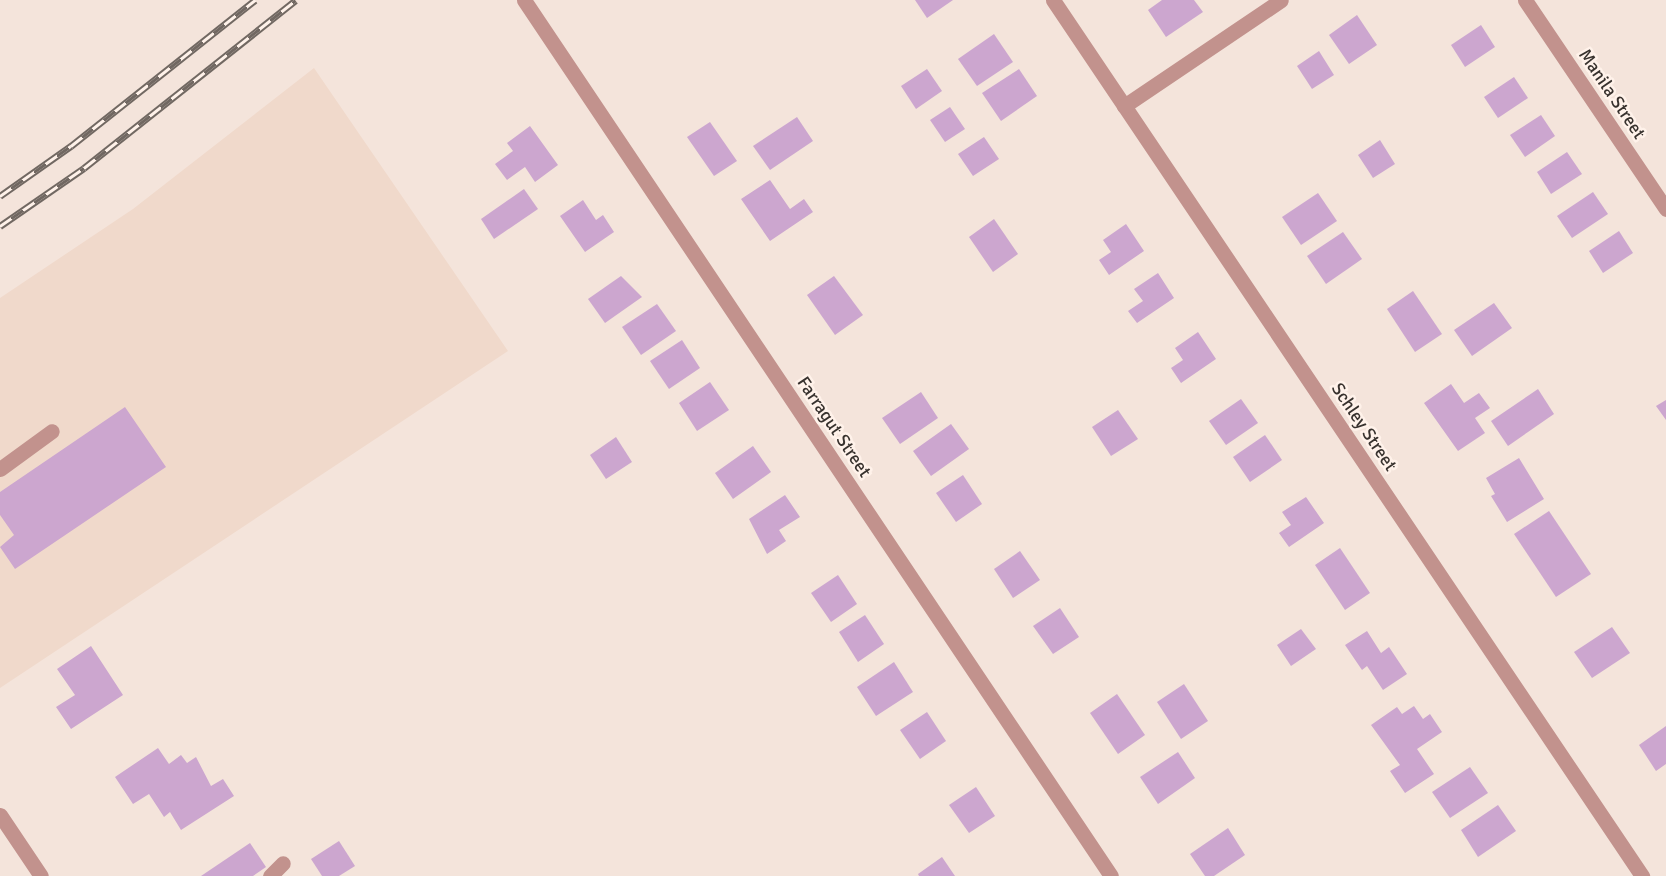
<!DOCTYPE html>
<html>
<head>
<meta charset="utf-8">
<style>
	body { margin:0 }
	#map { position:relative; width:1666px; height:876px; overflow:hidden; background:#f4e4db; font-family:Signika,sans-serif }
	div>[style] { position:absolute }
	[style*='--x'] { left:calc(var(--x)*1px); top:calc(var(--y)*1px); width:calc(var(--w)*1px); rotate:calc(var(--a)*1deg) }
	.built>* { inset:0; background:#f0d9cb }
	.building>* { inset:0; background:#cca6cf }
	.minor>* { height:15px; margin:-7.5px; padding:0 7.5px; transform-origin:7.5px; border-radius:7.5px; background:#c2928d }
	.rail>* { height:7px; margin-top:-3.5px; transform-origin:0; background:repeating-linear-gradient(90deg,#fff2ea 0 14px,#716862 0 28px); box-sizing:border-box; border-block:2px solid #716862 }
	span { translate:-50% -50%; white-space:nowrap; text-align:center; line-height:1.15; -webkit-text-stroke:5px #fff2ea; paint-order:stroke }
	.street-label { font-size:18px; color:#38322e }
</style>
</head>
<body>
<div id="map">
	<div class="built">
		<i style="clip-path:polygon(314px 68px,508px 351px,0 688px,0 298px,133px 209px)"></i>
	</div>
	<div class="building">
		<i style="clip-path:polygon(915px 0,953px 0,927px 18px)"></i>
		<i style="clip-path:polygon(1162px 0,1194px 0,1203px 12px,1166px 37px,1148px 10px)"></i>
		<i style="clip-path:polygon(1357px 15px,1377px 45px,1349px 64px,1329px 35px)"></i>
		<i style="clip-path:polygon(1481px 25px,1495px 47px,1465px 67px,1451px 45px)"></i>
		<i style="clip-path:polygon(994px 34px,1013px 62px,977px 86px,958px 59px)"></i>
		<i style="clip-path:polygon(1319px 51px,1334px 75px,1312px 89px,1297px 66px)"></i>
		<i style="clip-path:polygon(927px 69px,942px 91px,916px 109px,901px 86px)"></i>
		<i style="clip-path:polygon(1019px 69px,1037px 96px,1001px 121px,982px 93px)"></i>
		<i style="clip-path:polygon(1514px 77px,1528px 98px,1498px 118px,1484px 97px)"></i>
		<i style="clip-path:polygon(950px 107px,965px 129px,945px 142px,930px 120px)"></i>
		<i style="clip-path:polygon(1541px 115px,1555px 136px,1525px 157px,1510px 135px)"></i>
		<i style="clip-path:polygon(797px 117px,813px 141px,770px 170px,753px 146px)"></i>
		<i style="clip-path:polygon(710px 122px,737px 161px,714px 176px,687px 137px)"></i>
		<i style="clip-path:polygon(530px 126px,558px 165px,535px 182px,525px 167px,507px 180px,495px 164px,513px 151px,507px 143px)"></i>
		<i style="clip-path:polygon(984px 137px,999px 159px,973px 176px,958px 154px)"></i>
		<i style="clip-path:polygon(1380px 140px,1395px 164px,1373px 178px,1358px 155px)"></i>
		<i style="clip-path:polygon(1567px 152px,1582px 174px,1551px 194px,1537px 172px)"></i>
		<i style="clip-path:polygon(770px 180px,790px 209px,804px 199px,813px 212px,770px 241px,741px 199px)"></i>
		<i style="clip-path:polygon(524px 189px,538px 209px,494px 239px,481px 219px)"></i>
		<i style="clip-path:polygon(1593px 192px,1608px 214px,1572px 238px,1557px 216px)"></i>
		<i style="clip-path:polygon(1318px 193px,1337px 221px,1301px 245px,1282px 217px)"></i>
		<i style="clip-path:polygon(583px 200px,596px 220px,603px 215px,614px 232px,585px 252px,560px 216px)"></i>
		<i style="clip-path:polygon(994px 219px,1018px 254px,993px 272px,969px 237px)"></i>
		<i style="clip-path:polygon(1126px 224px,1144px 251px,1109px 275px,1099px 260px,1111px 252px,1103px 240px)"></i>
		<i style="clip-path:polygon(1619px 231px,1633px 253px,1603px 273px,1589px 251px)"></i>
		<i style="clip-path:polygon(1343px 232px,1362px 259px,1326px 284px,1307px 256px)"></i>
		<i style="clip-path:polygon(1158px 273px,1174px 298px,1137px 323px,1128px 311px,1143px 301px,1134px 289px)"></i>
		<i style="clip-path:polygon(621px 276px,642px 297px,605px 323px,588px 299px)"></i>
		<i style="clip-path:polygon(834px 276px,863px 315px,835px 335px,807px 295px)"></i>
		<i style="clip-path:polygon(1413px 291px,1442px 334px,1415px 352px,1387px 309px)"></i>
		<i style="clip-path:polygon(1494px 303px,1512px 328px,1472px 356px,1454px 330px)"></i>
		<i style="clip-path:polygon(657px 304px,676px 331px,641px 355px,622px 327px)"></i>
		<i style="clip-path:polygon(1198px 332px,1216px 359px,1181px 383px,1171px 368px,1183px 360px,1175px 348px)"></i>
		<i style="clip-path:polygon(682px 340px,700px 368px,669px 389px,650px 361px)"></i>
		<i style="clip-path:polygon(710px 382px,729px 410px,697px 431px,679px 403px)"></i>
		<i style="clip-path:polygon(1451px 384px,1464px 403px,1479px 393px,1490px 408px,1475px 418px,1485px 433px,1458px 451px,1424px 403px)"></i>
		<i style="clip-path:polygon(1538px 389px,1554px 414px,1508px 446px,1491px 421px)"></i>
		<i style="clip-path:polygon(921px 392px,938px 418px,900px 444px,882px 418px)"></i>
		<i style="clip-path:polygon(1241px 399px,1258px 423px,1226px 445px,1209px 421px)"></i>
		<i style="clip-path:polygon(1666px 400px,1666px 420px,1656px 406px)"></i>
		<i style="clip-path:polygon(125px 407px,166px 467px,15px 569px,0 547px,14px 535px,0 515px,0 492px)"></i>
		<i style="clip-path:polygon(1118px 410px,1138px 439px,1111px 456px,1092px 427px)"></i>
		<i style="clip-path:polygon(951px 424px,969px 449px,931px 476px,913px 451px)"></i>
		<i style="clip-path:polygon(1265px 435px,1282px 460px,1250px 482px,1233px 457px)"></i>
		<i style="clip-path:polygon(616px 437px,632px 462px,606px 479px,590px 455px)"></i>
		<i style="clip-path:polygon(753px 446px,771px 472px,733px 499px,715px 473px)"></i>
		<i style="clip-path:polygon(1519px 458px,1544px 499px,1507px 522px,1491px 496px,1495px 494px,1486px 478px)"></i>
		<i style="clip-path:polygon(963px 475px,982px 504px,956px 522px,936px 493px)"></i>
		<i style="clip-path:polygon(785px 495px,800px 517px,779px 530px,786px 541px,767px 554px,749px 519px)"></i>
		<i style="clip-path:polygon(1306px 497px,1324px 523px,1289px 547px,1279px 533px,1291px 525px,1282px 512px)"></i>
		<i style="clip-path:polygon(1549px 511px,1591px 574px,1556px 597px,1514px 534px)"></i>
		<i style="clip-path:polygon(1340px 548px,1370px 593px,1345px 610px,1315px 565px)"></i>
		<i style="clip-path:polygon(1020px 551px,1040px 580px,1013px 598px,994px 569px)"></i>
		<i style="clip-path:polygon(838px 575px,857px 604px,831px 622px,811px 593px)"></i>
		<i style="clip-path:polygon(1060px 608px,1079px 637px,1053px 654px,1033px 626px)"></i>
		<i style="clip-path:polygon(865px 615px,884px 644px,858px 662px,839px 632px)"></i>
		<i style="clip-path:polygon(1612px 627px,1630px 653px,1592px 678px,1574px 652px)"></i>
		<i style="clip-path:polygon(1301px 629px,1316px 649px,1291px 666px,1277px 645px)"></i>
		<i style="clip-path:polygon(1367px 631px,1381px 653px,1389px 647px,1407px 674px,1383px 690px,1367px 666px,1362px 670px,1345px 645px)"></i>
		<i style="clip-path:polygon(91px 646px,123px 695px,71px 729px,56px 707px,75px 695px,57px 669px)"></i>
		<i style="clip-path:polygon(894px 662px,913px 692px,876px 716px,857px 687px)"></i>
		<i style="clip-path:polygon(1184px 684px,1208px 721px,1181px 739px,1157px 702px)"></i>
		<i style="clip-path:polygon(1117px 694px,1145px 735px,1118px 754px,1090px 713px)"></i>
		<i style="clip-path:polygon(1414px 706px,1423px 719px,1430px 714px,1442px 732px,1417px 749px,1434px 774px,1405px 793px,1390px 771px,1400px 765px,1371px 725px,1397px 707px,1402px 714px)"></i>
		<i style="clip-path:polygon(927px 712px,946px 741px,920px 759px,900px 730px)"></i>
		<i style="clip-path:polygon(1666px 726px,1666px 764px,1656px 771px,1639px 745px)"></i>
		<i style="clip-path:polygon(158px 748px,169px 764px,181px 755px,187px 763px,196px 757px,211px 786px,223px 779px,234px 796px,181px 830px,170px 812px,164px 817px,149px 794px,133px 804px,115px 777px)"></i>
		<i style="clip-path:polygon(1178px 752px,1195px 778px,1158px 804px,1140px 777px)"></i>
		<i style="clip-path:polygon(1470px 767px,1488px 793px,1450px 818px,1432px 792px)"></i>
		<i style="clip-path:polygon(976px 787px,995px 816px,969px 833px,949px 805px)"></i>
		<i style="clip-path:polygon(1498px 805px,1516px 831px,1478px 857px,1461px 830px)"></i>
		<i style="clip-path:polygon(1228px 828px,1245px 855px,1214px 876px,1205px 876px,1190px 854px)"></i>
		<i style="clip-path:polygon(339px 841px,355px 866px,339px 876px,322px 876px,311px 859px)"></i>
		<i style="clip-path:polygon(250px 843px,266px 867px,253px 876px,201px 876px)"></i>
		<i style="clip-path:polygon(942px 857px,955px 876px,919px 876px,918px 874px)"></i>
	</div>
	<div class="minor">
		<i style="--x:524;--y:0;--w:1054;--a:56.17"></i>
		<i style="--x:1053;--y:0;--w:1056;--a:56.08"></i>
		<i style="--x:1525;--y:0;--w:252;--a:56"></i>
		<i style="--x:1124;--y:106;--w:189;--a:-34"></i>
		<i style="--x:0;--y:469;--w:64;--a:-36.2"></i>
		<i style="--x:0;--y:815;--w:73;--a:56.1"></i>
		<i style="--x:270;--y:876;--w:18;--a:-45"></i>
	</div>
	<div class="rail">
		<i style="--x:0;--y:196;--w:87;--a:-35.2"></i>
		<i style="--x:71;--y:146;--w:235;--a:-38.4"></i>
		<i style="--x:0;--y:226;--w:102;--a:-34.6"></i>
		<i style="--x:84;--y:168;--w:270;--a:-38.4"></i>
	</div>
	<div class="street-label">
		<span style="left:1612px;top:94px;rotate:56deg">Manila Street</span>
		<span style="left:834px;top:427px;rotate:56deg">Farragut Street</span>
		<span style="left:1364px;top:427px;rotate:56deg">Schley Street</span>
	</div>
</div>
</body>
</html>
